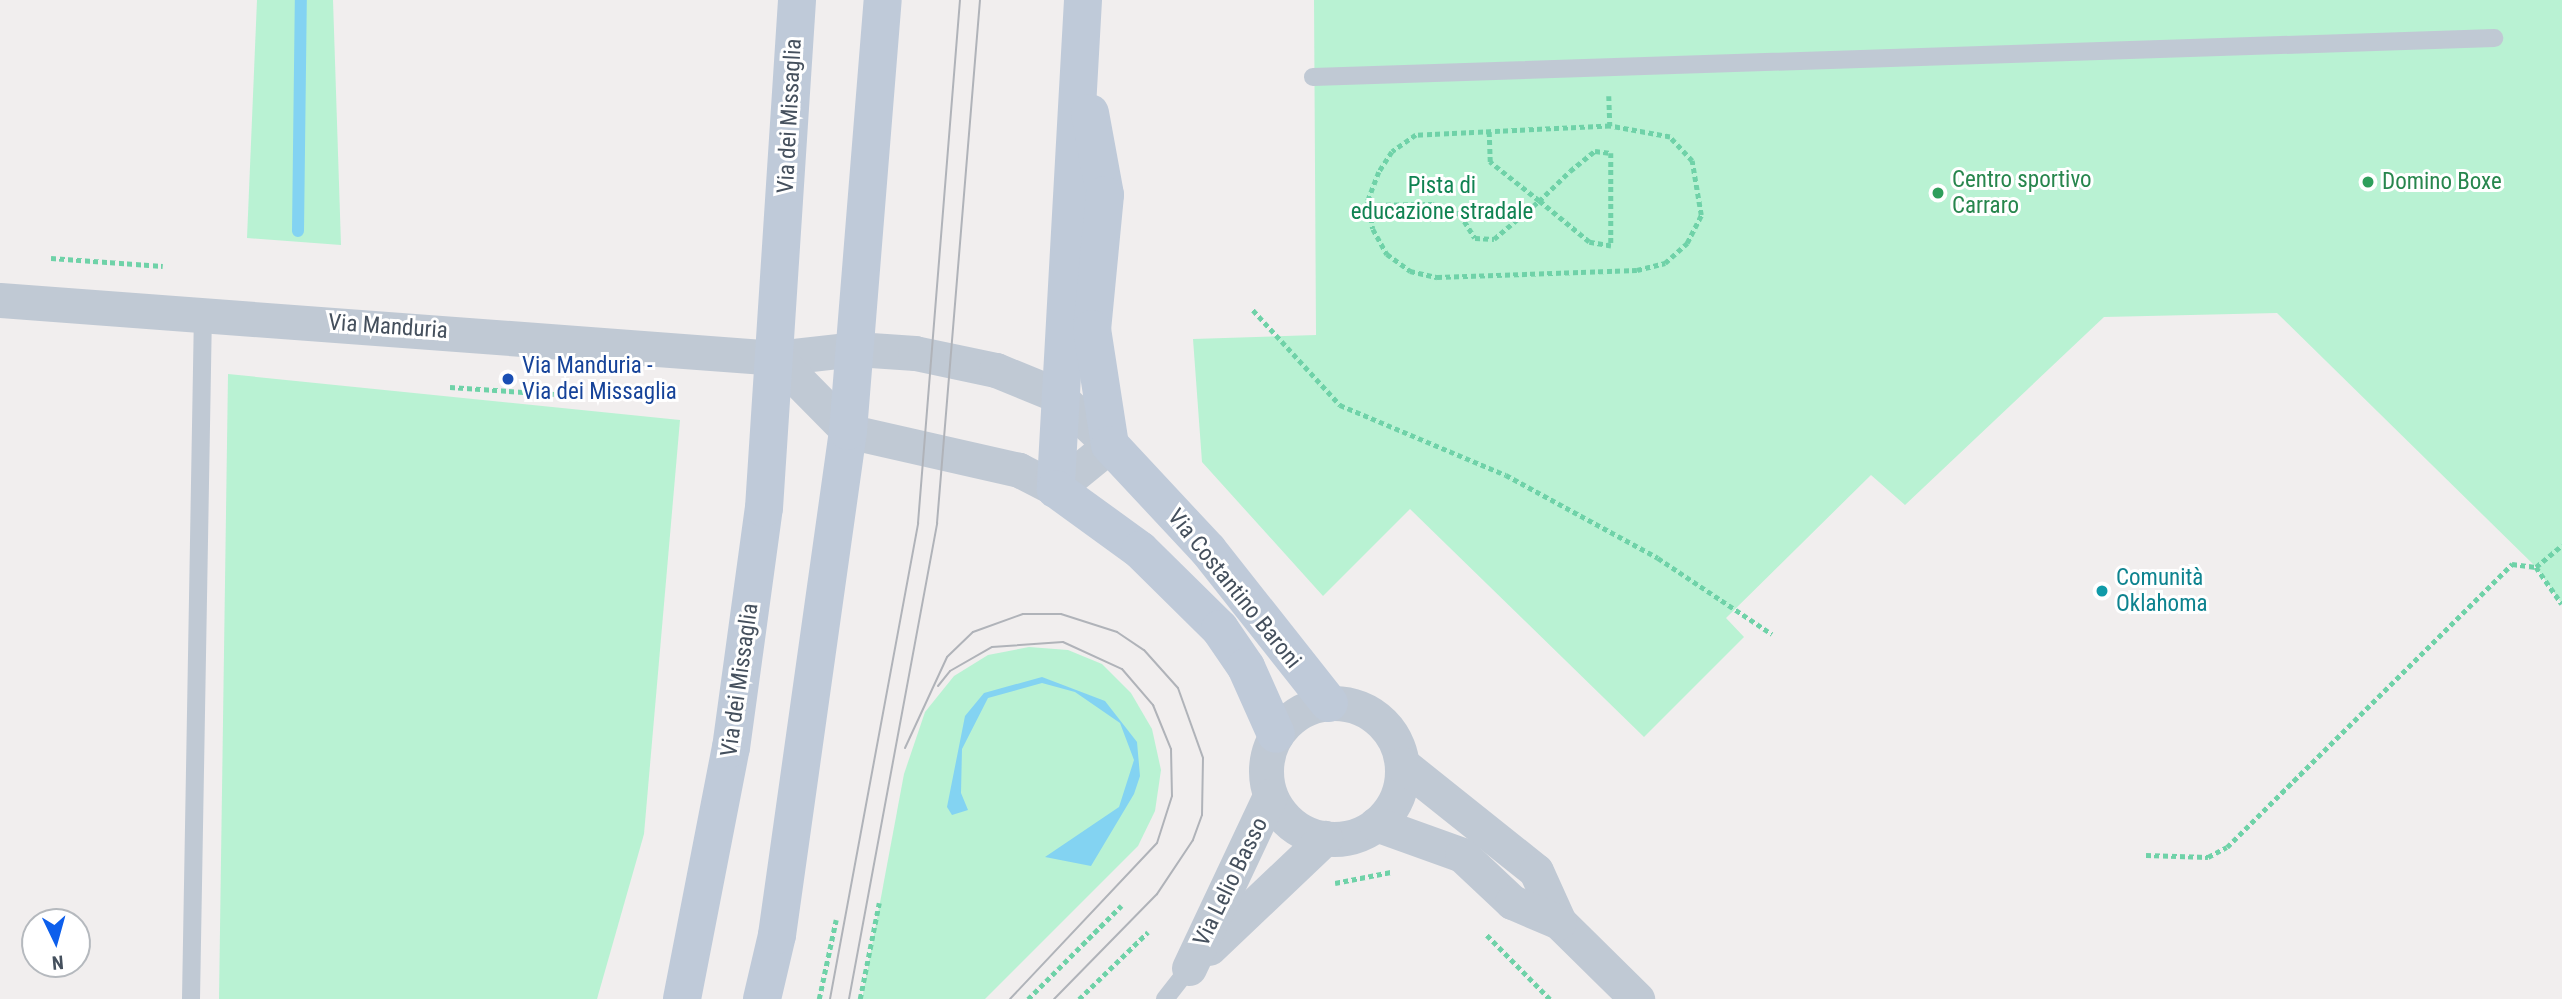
<!DOCTYPE html>
<html>
<head>
<meta charset="utf-8">
<style>
	body { margin:0 }
	#map { position:relative; width:2562px; height:999px; overflow:hidden; background:#f1eeee; font-family:"Roboto Condensed",sans-serif }
	div>[style] { position:absolute }
	[style*='--x'] { left:calc(var(--x)*1px); top:calc(var(--y)*1px); width:calc(var(--w)*1px); rotate:calc(var(--a)*1deg) }
	.green>* { inset:0; background:#b9f2d3 }
	.water>* { inset:0; background:#83d3f2 }
	.stream>* { height:12px; margin:-6px; padding:0 6px; transform-origin:6px; border-radius:6px; background:#83d3f2 }
	.path>* { height:4.5px; margin-top:-2.25px; transform-origin:0; background:repeating-linear-gradient(90deg,#6fd2a8 0 5px,transparent 0 8.5px) }
	.lane>* { height:18px; margin:-9px; padding:0 9px; transform-origin:9px; border-radius:9px; background:#c0c9d4 }
	.street>* { height:35px; margin:-17.5px; padding:0 17.5px; transform-origin:17.5px; border-radius:17.5px; background:#c0c9d4 }
	.street>.ring { margin:-17.5px; padding:0; box-sizing:content-box; background:none; border:35px solid #c0c9d4; border-radius:50% }
	.secondary>* { height:38px; margin:-19px; padding:0 19px; transform-origin:19px; border-radius:19px; background:#bfcad9 }
	.tram>* { height:2px; margin:-1px; padding:0 1px; transform-origin:1px; border-radius:1px; background:#b0b3b9 }
	.dots>* { width:19px; height:19px; translate:-50% -50%; box-sizing:border-box; border:4px solid #fff; border-radius:50% }
	span { translate:-50% -50%; white-space:nowrap; text-align:center; line-height:1.15; -webkit-text-stroke:6px #fff; paint-order:stroke }
	.street-label { font-size:23px; color:#45505d }
	.leisure-label { font-size:23px; color:#27864d }
	.left { translate:0 -50%; text-align:left }
	.park-label { font-size:23px; color:#108352 }
	.transit-label { font-size:23px; color:#164399 }
	.culture-label { font-size:23px; color:#0d838f }
	.north { position:absolute; left:21px; top:908px; width:70px; height:70px; box-sizing:border-box; background:#fff; border:2px solid #b5b9be; border-radius:50%; rotate:175deg; font-size:19px; font-weight:700; line-height:28px; text-align:center; color:#45505d }
	.north::after { content:''; display:block; margin:auto; width:24px; height:32px; background:#0d5fec; clip-path:polygon(50% 0,100% 100%,50% 72%,0 100%) }
</style>
</head>
<body>
<div id="map">
	<div class="green">
		<i style="clip-path:polygon(257px 0,333px 0,341px 245px,247px 238px)"></i>
		<i style="clip-path:polygon(1314px 0,2562px 0,2562px 604px,2536px 567px,2277px 313px,2104px 317px,1905px 505px,1871px 475px,1726px 618px,1744px 637px,1644px 737px,1410px 509px,1323px 596px,1202px 462px,1193px 339px,1316px 335px)"></i>
		<i style="clip-path:polygon(228px 374px,680px 420px,644px 834px,597px 999px,219px 999px)"></i>
		<i style="clip-path:polygon(1029px 647px,1068px 650px,1102px 664px,1131px 693px,1152px 729px,1161px 770px,1155px 811px,1138px 846px,985px 999px,862px 999px,904px 774px,925px 712px,954px 676px,988px 655px)"></i>
	</div>
	<div class="water">
		<i style="clip-path:polygon(1042px 677px,1105px 701px,1137px 742px,1140px 776px,1134px 794px,1091px 866px,1045px 857px,1119px 807px,1134px 760px,1120px 723px,1075px 692px,1042px 683px,988px 698px,962px 749px,961px 793px,968px 810px,952px 815px,947px 807px,965px 716px,984px 693px)"></i>
	</div>
	<div class="stream">
		<i style="--x:298;--y:231;--w:231;--a:-89.3"></i>
	</div>
	<div class="path">
		<i style="--x:1609;--y:96;--w:30;--a:88"></i>
		<i style="--x:1610;--y:126;--w:194;--a:177.3"></i>
		<i style="--x:1416;--y:135;--w:29;--a:145"></i>
		<i style="--x:1392;--y:152;--w:24;--a:123"></i>
		<i style="--x:1379;--y:172;--w:31;--a:111"></i>
		<i style="--x:1368;--y:201;--w:28;--a:80"></i>
		<i style="--x:1373;--y:229;--w:29;--a:61"></i>
		<i style="--x:1387;--y:254;--w:29;--a:36"></i>
		<i style="--x:1410;--y:271;--w:28;--a:13"></i>
		<i style="--x:1437;--y:277;--w:200;--a:-2"></i>
		<i style="--x:1637;--y:270;--w:29;--a:-14"></i>
		<i style="--x:1665;--y:263;--w:30;--a:-42"></i>
		<i style="--x:1687;--y:243;--w:31;--a:-63"></i>
		<i style="--x:1701;--y:215;--w:55;--a:-99.5"></i>
		<i style="--x:1692;--y:161;--w:33;--a:-133"></i>
		<i style="--x:1670;--y:137;--w:61;--a:-169.6"></i>
		<i style="--x:1369;--y:205;--w:63;--a:-0.9"></i>
		<i style="--x:1432;--y:204;--w:30;--a:20"></i>
		<i style="--x:1460;--y:214;--w:28;--a:58"></i>
		<i style="--x:1475;--y:238;--w:19;--a:3"></i>
		<i style="--x:1494;--y:239;--w:59;--a:-40.2"></i>
		<i style="--x:1539;--y:201;--w:43;--a:-44.1"></i>
		<i style="--x:1570;--y:171;--w:32;--a:-39"></i>
		<i style="--x:1595;--y:151;--w:16;--a:7"></i>
		<i style="--x:1611;--y:153;--w:93;--a:90"></i>
		<i style="--x:1611;--y:246;--w:22;--a:-170"></i>
		<i style="--x:1589;--y:242;--w:65;--a:-140.6"></i>
		<i style="--x:1539;--y:201;--w:63;--a:-141.5"></i>
		<i style="--x:1490;--y:162;--w:32;--a:-92"></i>
		<i style="--x:51;--y:258;--w:112;--a:4.1"></i>
		<i style="--x:1253;--y:310;--w:129;--a:47.5"></i>
		<i style="--x:1340;--y:405;--w:180;--a:22.9"></i>
		<i style="--x:1506;--y:475;--w:173;--a:28.6"></i>
		<i style="--x:1658;--y:558;--w:137;--a:33.7"></i>
		<i style="--x:450;--y:387;--w:104;--a:3.9"></i>
		<i style="--x:2536;--y:567;--w:34;--a:-40"></i>
		<i style="--x:2146;--y:855;--w:62;--a:1.8"></i>
		<i style="--x:2208;--y:857;--w:21;--a:-28"></i>
		<i style="--x:2227;--y:847;--w:402;--a:-44.8"></i>
		<i style="--x:2512;--y:564;--w:24;--a:7"></i>
		<i style="--x:2536;--y:567;--w:45;--a:54.9"></i>
		<i style="--x:1335;--y:883;--w:57;--a:-11.1"></i>
		<i style="--x:1487;--y:935;--w:90;--a:45.5"></i>
		<i style="--x:819;--y:999;--w:81;--a:-77.9"></i>
		<i style="--x:860;--y:999;--w:98;--a:-78.8"></i>
		<i style="--x:1028;--y:999;--w:132;--a:-45"></i>
		<i style="--x:1079;--y:999;--w:96;--a:-44.2"></i>
	</div>
	<div class="lane">
		<i style="--x:1313;--y:77;--w:1182;--a:-1.89"></i>
		<i style="--x:191;--y:999;--w:686;--a:-89"></i>
		<i style="--x:1165;--y:999;--w:39;--a:-52"></i>
	</div>
	<div class="street">
		<i style="--x:0;--y:300;--w:778;--a:4.27"></i>
		<i style="--x:776;--y:358;--w:81;--a:-6.4"></i>
		<i style="--x:856;--y:349;--w:59;--a:3.9"></i>
		<i style="--x:915;--y:353;--w:83;--a:11.9"></i>
		<i style="--x:996;--y:370;--w:66;--a:22.3"></i>
		<i style="--x:1057;--y:395;--w:73;--a:43.3"></i>
		<i style="--x:1110;--y:445;--w:70;--a:140.8"></i>
		<i style="--x:1056;--y:489;--w:42;--a:-152.8"></i>
		<i style="--x:1019;--y:470;--w:175;--a:-167.2"></i>
		<i style="--x:848;--y:431;--w:103;--a:-134.6"></i>
		<i class="ring" style="left:1266px;top:703px;width:101px;height:101px"></i>
		<i style="--x:1402;--y:764;--w:171;--a:38.6"></i>
		<i style="--x:1536;--y:871;--w:56;--a:65.7"></i>
		<i style="--x:1559;--y:922;--w:110;--a:44.6"></i>
		<i style="--x:1376;--y:824;--w:91;--a:19.8"></i>
		<i style="--x:1462;--y:855;--w:69;--a:43.2"></i>
		<i style="--x:1512;--y:902;--w:51;--a:23.1"></i>
		<i style="--x:1209;--y:948;--w:160;--a:-43.5"></i>
		<i style="--x:1189;--y:968;--w:190;--a:-64.8"></i>
	</div>
	<div class="secondary">
		<i style="--x:1083;--y:0;--w:490;--a:93.2"></i>
		<i style="--x:1056;--y:489;--w:104;--a:36"></i>
		<i style="--x:1140;--y:550;--w:112;--a:44.6"></i>
		<i style="--x:1220;--y:629;--w:46;--a:55.6"></i>
		<i style="--x:1246;--y:667;--w:73;--a:65.9"></i>
		<i style="--x:1090;--y:113;--w:83;--a:79.6"></i>
		<i style="--x:1105;--y:195;--w:135;--a:95.5"></i>
		<i style="--x:1092;--y:329;--w:117;--a:81.2"></i>
		<i style="--x:1110;--y:445;--w:144;--a:47"></i>
		<i style="--x:1208;--y:550;--w:195;--a:51.7"></i>
		<i style="--x:682;--y:999;--w:256;--a:-79"></i>
		<i style="--x:731;--y:748;--w:242;--a:-82.2"></i>
		<i style="--x:764;--y:508;--w:509;--a:-86.28"></i>
		<i style="--x:762;--y:999;--w:66;--a:-76.8"></i>
		<i style="--x:777;--y:935;--w:509;--a:-81.98"></i>
		<i style="--x:848;--y:431;--w:432;--a:-85.4"></i>
	</div>
	<div class="tram">
		<i style="--x:938;--y:686;--w:19;--a:-51"></i>
		<i style="--x:950;--y:671;--w:48;--a:-29.7"></i>
		<i style="--x:992;--y:647;--w:71;--a:-4"></i>
		<i style="--x:1063;--y:642;--w:65;--a:24.6"></i>
		<i style="--x:1122;--y:669;--w:48;--a:49.3"></i>
		<i style="--x:1153;--y:705;--w:48;--a:67.8"></i>
		<i style="--x:1171;--y:749;--w:47;--a:88.8"></i>
		<i style="--x:1172;--y:796;--w:49;--a:107.7"></i>
		<i style="--x:1157;--y:843;--w:214;--a:133.3"></i>
		<i style="--x:905;--y:748;--w:100;--a:-65.2"></i>
		<i style="--x:947;--y:657;--w:36;--a:-44"></i>
		<i style="--x:973;--y:632;--w:53;--a:-19.8"></i>
		<i style="--x:1023;--y:614;--w:38;--a:0"></i>
		<i style="--x:1061;--y:614;--w:59;--a:17.8"></i>
		<i style="--x:1117;--y:632;--w:32;--a:34"></i>
		<i style="--x:1144;--y:650;--w:51;--a:48.2"></i>
		<i style="--x:1178;--y:688;--w:74;--a:70.3"></i>
		<i style="--x:1203;--y:758;--w:57;--a:91"></i>
		<i style="--x:1202;--y:815;--w:27;--a:110"></i>
		<i style="--x:1193;--y:840;--w:65;--a:123.7"></i>
		<i style="--x:1157;--y:894;--w:147;--a:134.4"></i>
		<i style="--x:830;--y:999;--w:484;--a:-79.5"></i>
		<i style="--x:918;--y:523;--w:525;--a:-85.41"></i>
		<i style="--x:849;--y:999;--w:484;--a:-79.5"></i>
		<i style="--x:937;--y:523;--w:525;--a:-85.3"></i>
	</div>
	<div class="dots">
		<i style="left:2368px;top:182px;background:#2e9e5b"></i>
		<i style="left:1938px;top:193px;background:#2e9e5b"></i>
		<i style="left:508px;top:379px;background:#1a4fb4"></i>
		<i style="left:2102px;top:591px;background:#0f9aa8"></i>
	</div>
	<div class="street-label">
		<span style="left:790px;top:116px;rotate:-87deg">Via dei Missaglia</span>
		<span style="left:388px;top:327px;rotate:4deg">Via Manduria</span>
		<span style="left:1234px;top:589px;rotate:51deg">Via Costantino Baroni</span>
		<span style="left:740px;top:680px;rotate:-82deg">Via dei Missaglia</span>
		<span style="left:1231px;top:882px;rotate:-64deg">Via Lelio Basso</span>
	</div>
	<div class="leisure-label">
		<span class="left" style="left:1952px;top:193px">Centro sportivo<br>Carraro</span>
		<span class="left" style="left:2382px;top:182px">Domino Boxe</span>
	</div>
	<div class="park-label">
		<span style="left:1442px;top:199px">Pista di<br>educazione stradale</span>
	</div>
	<div class="transit-label">
		<span class="left" style="left:522px;top:379px">Via Manduria -<br>Via dei Missaglia</span>
	</div>
	<div class="culture-label">
		<span class="left" style="left:2116px;top:591px">Comunità<br>Oklahoma</span>
	</div>
	<div class="north">N</div>
</div>
</body>
</html>
